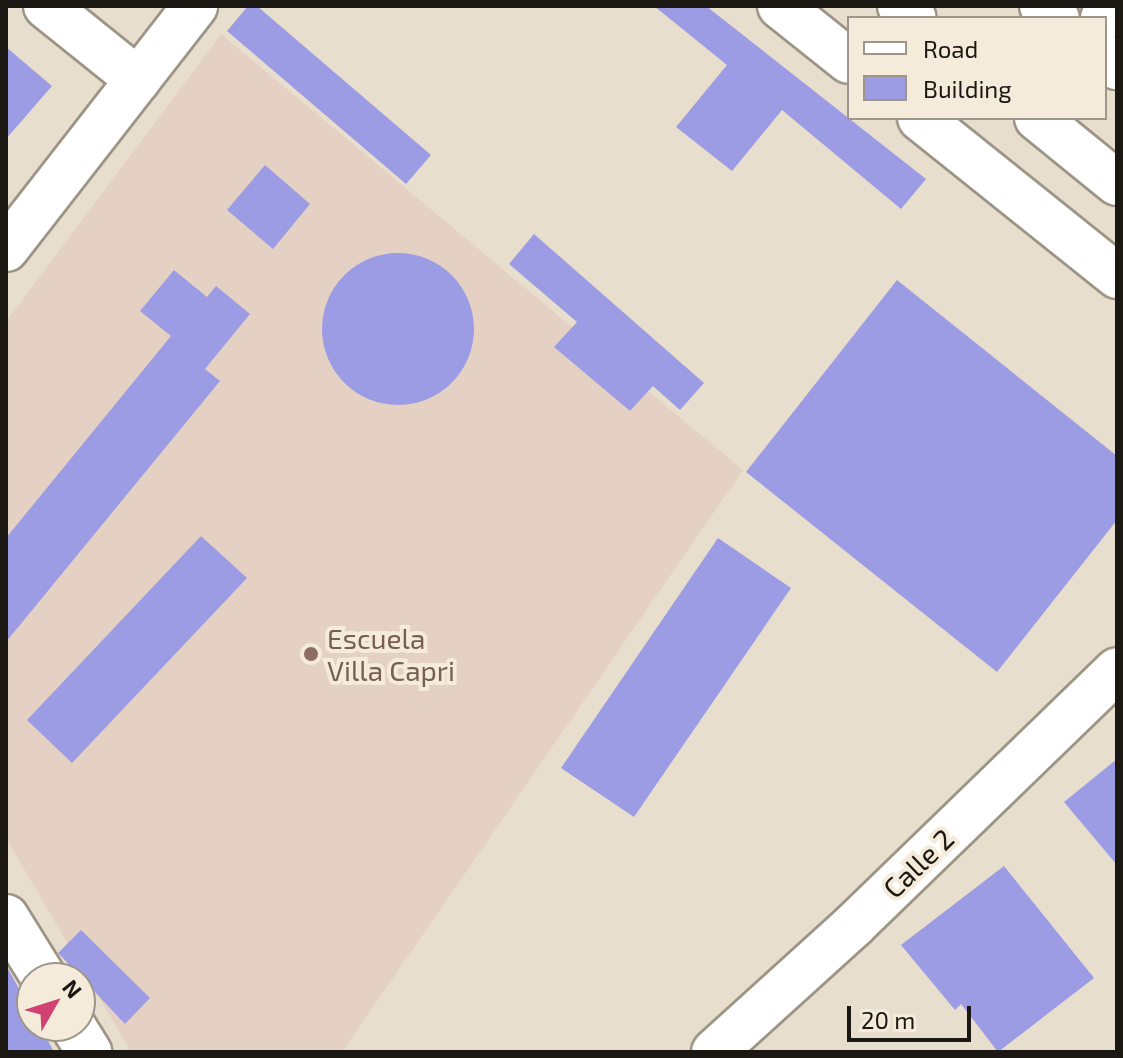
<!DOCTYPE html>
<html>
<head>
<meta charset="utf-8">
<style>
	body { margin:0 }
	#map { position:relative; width:1123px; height:1058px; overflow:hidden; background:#e8decd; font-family:"Exo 2",sans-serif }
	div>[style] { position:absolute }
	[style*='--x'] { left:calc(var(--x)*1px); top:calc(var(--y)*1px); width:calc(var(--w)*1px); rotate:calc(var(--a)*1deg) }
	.education>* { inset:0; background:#e5d1c3 }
	.building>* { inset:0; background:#9c9ce4 }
	.round { border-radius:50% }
	.roads { filter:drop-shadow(2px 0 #9d9485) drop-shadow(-2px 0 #9d9485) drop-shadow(0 2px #9d9485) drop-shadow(0 -2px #9d9485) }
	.minor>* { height:44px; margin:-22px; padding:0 22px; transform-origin:22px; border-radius:22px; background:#fff }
	.highway>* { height:44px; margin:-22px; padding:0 22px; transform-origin:22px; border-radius:22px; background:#fff }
	.dots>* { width:22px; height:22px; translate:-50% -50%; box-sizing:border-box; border:4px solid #f5ebda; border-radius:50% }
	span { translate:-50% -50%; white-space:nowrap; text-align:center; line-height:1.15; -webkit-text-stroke:8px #f5ebda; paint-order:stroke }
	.education-label { font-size:28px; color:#785e54 }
	.left { translate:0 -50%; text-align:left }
	.street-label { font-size:28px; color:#1b1712 }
	.frame { position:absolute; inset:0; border:8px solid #1b1712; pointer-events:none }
	.legend { position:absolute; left:847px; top:16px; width:260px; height:104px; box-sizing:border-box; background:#f5ebda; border:2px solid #9e968a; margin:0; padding:10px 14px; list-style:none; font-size:24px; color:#1b1712 }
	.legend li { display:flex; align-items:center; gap:16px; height:40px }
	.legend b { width:40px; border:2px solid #9e968a }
	.north { position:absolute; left:16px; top:962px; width:80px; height:80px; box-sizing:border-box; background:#f5ebda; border:2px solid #9e968a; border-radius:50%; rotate:51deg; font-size:22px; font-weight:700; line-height:32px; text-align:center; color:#1b1712 }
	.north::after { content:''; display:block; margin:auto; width:28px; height:36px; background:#cf4271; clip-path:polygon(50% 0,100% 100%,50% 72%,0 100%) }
	.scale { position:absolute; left:847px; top:1006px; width:124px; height:36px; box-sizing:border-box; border:4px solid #1b1712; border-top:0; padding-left:10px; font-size:24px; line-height:28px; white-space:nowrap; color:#1b1712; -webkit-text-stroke:6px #f5ebda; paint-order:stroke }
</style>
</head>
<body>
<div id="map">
	<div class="education">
		<i style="clip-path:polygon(221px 34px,743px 470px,342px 1052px,131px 1052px,6px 838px,6px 322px)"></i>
	</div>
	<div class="building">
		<i style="clip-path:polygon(248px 6px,257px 6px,431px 155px,406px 184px,227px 31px)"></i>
		<i style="clip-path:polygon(654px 6px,706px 6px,926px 179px,901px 209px,782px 110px,732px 171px,676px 127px,727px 65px)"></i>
		<i style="clip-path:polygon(6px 47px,52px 86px,6px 139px)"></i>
		<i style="clip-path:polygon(265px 165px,310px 204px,273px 249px,227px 210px)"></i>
		<i style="clip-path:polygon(534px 234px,704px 383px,680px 410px,653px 386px,630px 411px,554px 347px,577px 322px,509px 264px)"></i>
		<i class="round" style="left:322px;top:253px;width:152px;height:152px"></i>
		<i style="clip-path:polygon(174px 270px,207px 297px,216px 286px,250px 314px,205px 369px,220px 381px,6px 642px,6px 538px,171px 336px,140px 311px)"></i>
		<i style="clip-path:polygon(897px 280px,1117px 456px,1117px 520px,997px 672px,746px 472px)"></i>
		<i style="clip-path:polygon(201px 536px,247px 578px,72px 763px,27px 720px)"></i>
		<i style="clip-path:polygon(718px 538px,791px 588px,634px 817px,561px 768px)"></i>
		<i style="clip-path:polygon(1117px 759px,1117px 865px,1064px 802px)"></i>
		<i style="clip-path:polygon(1004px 866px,1094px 978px,998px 1052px,961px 1004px,955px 1010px,901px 945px)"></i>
		<i style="clip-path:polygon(81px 930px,150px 998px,125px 1024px,58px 953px)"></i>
		<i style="clip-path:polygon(6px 965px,32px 1012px,32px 1026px,40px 1026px,54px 1052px,6px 1052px)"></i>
	</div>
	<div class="roads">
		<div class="minor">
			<i style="--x:46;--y:6;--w:118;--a:38.8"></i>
			<i style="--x:780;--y:6;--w:88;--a:38.6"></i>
			<i style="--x:1103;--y:18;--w:16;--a:-50"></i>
			<i style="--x:920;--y:118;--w:253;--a:38.7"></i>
			<i style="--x:6;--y:249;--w:308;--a:-52.1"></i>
			<i style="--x:6;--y:917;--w:72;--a:58.1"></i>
			<i style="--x:73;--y:1026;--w:31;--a:58"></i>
			<i style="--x:714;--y:1052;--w:189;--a:-42.2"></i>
			<i style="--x:854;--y:925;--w:366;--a:-44.1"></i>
		</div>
		<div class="highway">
			<i style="--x:900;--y:6;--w:18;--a:41"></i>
			<i style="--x:1042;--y:6;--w:19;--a:39"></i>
			<i style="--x:1105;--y:57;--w:16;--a:40"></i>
			<i style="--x:1037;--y:118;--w:103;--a:39.1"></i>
		</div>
	</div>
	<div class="dots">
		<i style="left:311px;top:654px;background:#8d6e63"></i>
	</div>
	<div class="education-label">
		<span class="left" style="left:327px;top:654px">Escuela<br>Villa Capri</span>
	</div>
	<div class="street-label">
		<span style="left:918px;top:863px;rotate:-44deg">Calle 2</span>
	</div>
	<div class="frame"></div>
	<ul class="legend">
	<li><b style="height:10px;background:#fff"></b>Road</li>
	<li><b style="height:22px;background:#9c9ce4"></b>Building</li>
	</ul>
	<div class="north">N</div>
	<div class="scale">20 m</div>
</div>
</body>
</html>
